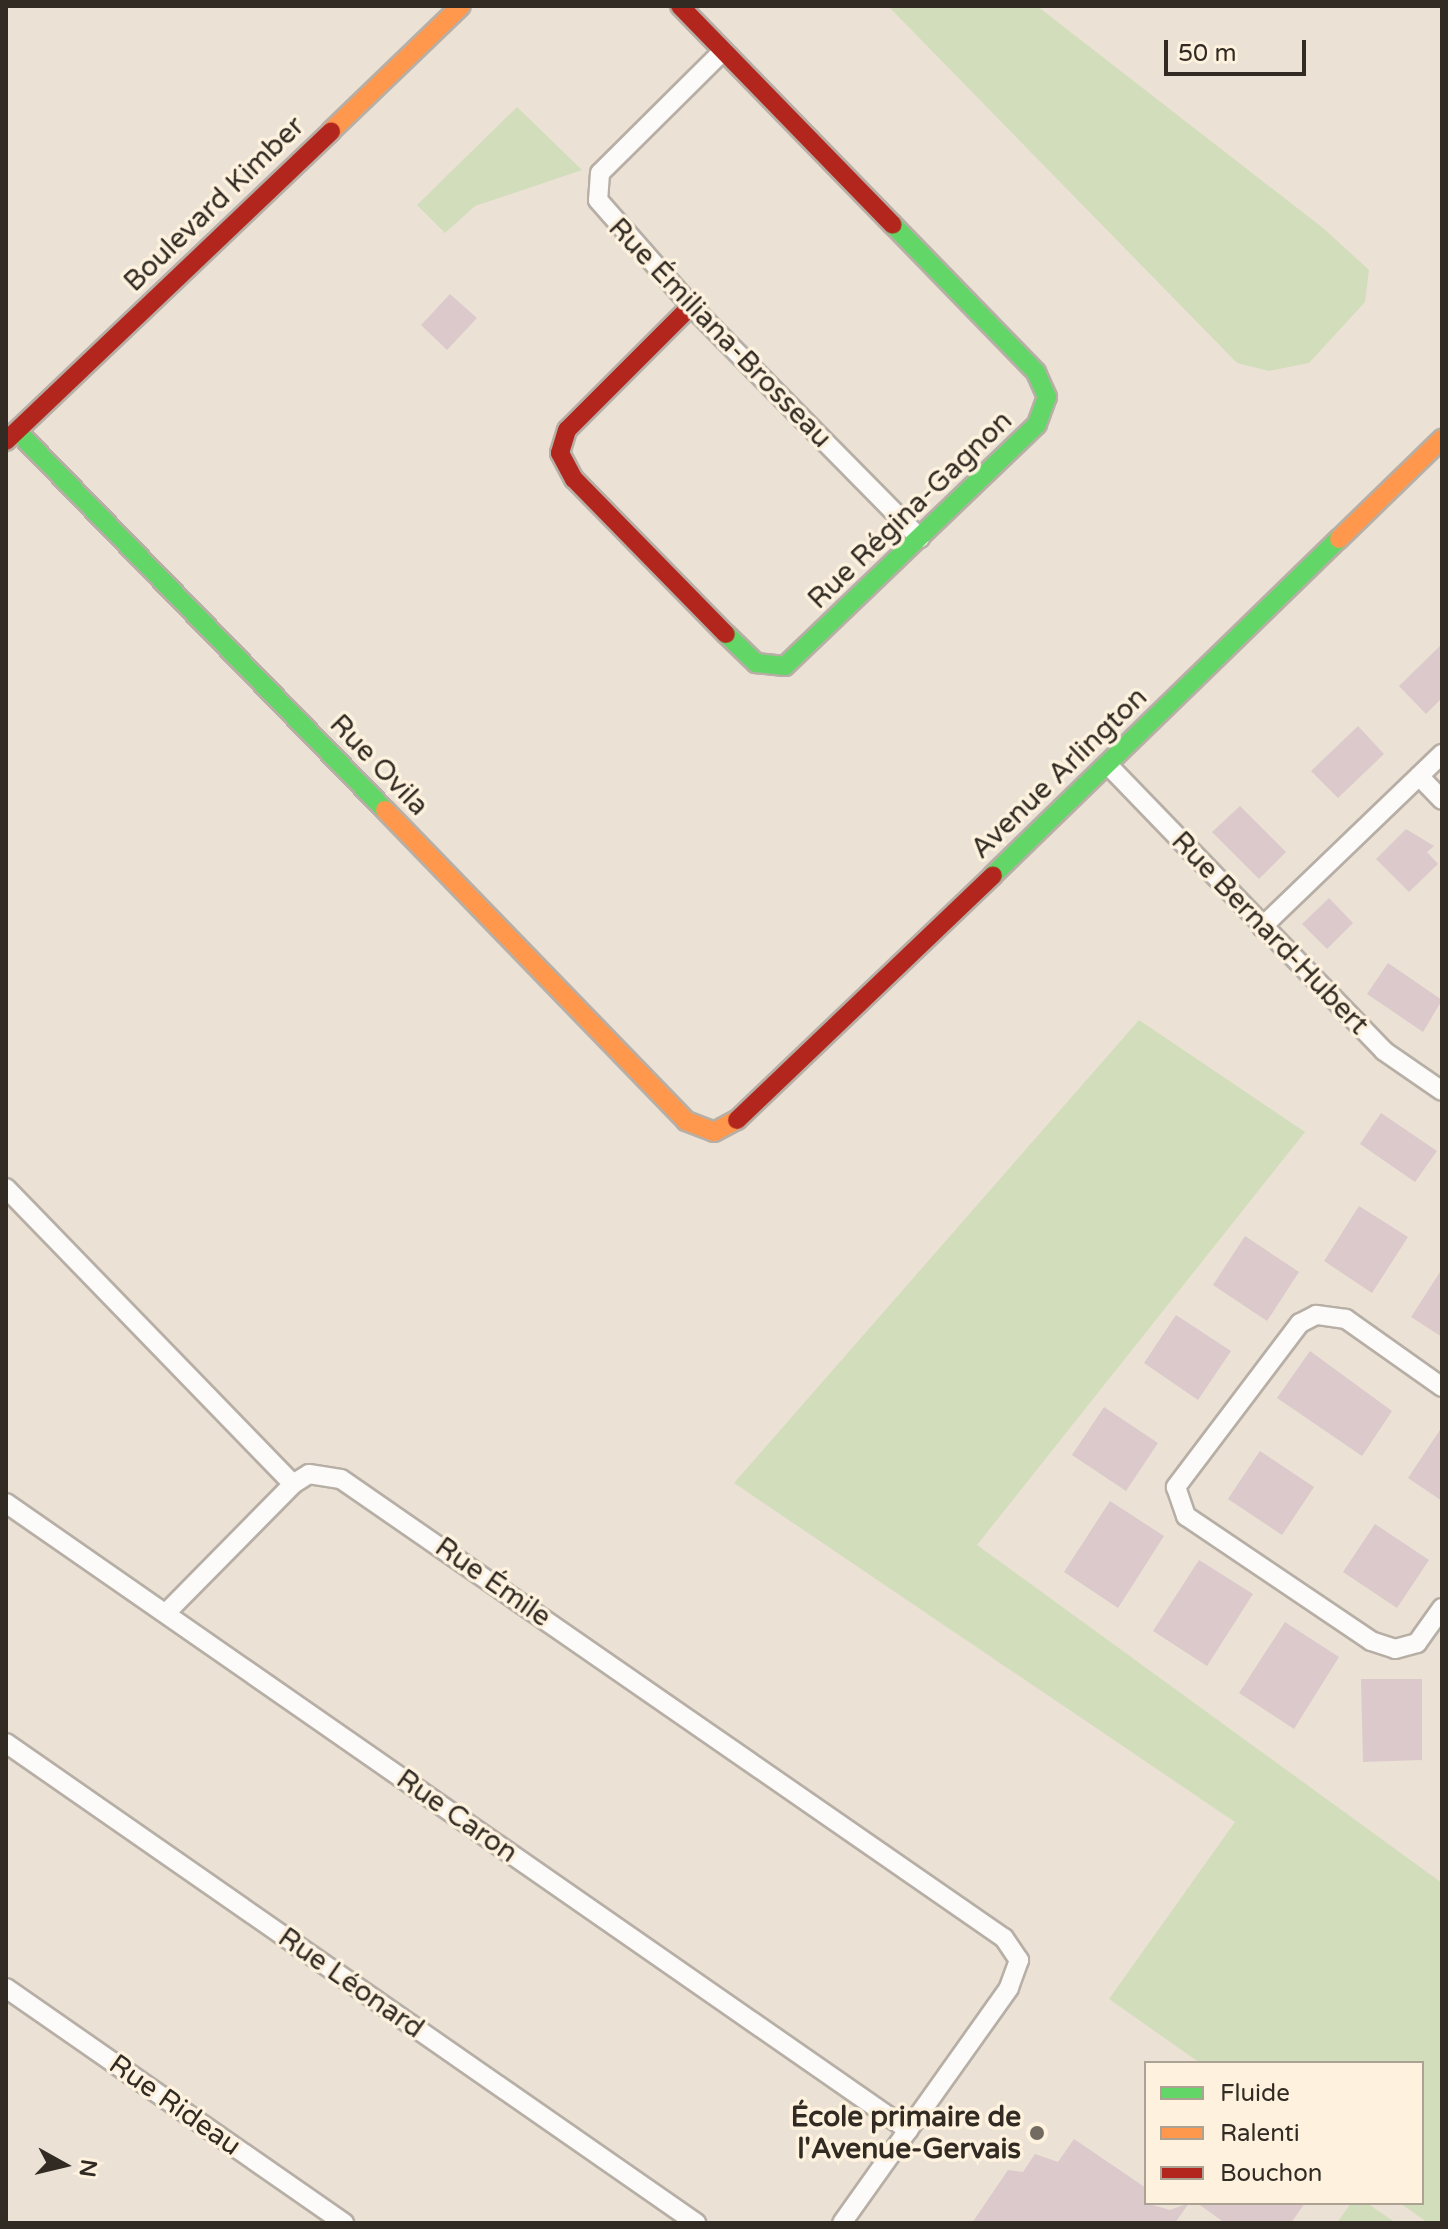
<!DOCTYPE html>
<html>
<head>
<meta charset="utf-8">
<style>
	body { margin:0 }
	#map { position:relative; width:1448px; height:2229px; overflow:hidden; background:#ebe2d5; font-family:"Varela Round",sans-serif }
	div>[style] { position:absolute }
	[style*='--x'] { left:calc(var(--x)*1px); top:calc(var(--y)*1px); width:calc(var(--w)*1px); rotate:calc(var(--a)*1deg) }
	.green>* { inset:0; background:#d2ddbb }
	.building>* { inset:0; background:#dbc9cb }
	.roads { filter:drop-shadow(2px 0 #b7afa6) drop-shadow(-2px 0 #b7afa6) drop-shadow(0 2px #b7afa6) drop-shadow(0 -2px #b7afa6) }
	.street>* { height:18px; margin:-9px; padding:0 9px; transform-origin:9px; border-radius:9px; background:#fcfbf9 }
	.fast>* { height:18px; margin:-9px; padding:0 9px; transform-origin:9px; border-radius:9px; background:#63d668 }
	.slow>* { height:18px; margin:-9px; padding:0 9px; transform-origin:9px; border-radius:9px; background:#ff974d }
	.jam>* { height:18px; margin:-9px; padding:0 9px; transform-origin:9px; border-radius:9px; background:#b3261e }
	.dots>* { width:22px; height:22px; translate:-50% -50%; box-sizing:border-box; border:4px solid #fef2df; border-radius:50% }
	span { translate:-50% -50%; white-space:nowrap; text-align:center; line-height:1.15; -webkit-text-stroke:7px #fef2df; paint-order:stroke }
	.street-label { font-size:28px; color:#312b23 }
	.poi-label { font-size:28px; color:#312b23; font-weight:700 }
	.right { translate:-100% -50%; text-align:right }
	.frame { position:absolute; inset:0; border:8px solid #312b23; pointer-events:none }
	.legend { position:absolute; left:1144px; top:2061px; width:280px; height:144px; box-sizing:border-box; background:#fef2df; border:2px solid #aca294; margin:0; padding:10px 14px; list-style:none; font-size:24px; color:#312b23 }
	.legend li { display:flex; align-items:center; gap:16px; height:40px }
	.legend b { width:40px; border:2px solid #aca294 }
	.north { position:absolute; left:24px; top:2125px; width:80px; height:80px; -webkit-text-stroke:6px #fef2df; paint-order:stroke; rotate:98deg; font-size:22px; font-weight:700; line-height:32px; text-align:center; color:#312b23 }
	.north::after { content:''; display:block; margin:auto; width:28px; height:36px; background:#312b23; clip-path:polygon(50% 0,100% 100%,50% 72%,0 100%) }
	.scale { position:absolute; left:1164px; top:40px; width:142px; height:36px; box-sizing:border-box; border:4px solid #312b23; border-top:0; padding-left:10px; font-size:24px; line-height:28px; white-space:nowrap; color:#312b23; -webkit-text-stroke:6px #fef2df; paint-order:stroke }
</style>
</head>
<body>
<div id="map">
	<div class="green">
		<i style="clip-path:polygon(888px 6px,1037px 6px,1323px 228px,1369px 270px,1365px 302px,1309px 363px,1269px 371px,1237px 363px)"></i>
		<i style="clip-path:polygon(517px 107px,582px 170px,475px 206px,445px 233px,417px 205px)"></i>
		<i style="clip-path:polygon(1139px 1020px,1305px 1132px,977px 1545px,1442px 1883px,1442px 2223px,1428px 2223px,1400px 2203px,1422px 2203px,1422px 2063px,1200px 2063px,1109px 1999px,1235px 1822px,734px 1483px)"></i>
		<i style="clip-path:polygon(1351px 2203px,1367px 2203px,1396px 2223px,1337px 2223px)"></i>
	</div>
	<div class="building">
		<i style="clip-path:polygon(450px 294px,477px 318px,447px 350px,421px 325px)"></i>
		<i style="clip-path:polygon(1442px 644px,1442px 698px,1426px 714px,1399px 686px)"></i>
		<i style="clip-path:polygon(1358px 726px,1384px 754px,1338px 798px,1311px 771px)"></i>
		<i style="clip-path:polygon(1240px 806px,1286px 852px,1259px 879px,1212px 832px)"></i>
		<i style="clip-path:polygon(1406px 829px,1434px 846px,1427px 852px,1438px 864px,1409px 892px,1376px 859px)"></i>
		<i style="clip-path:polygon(1329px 898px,1353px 923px,1327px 949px,1302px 924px)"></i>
		<i style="clip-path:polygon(1388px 963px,1442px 1000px,1423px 1032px,1367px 994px)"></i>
		<i style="clip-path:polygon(1381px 1113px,1437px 1151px,1415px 1182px,1360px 1144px)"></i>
		<i style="clip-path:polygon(1359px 1206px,1408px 1237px,1372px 1293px,1324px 1261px)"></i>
		<i style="clip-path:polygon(1245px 1236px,1299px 1272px,1267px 1321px,1213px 1285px)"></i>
		<i style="clip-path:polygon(1442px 1269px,1442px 1337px,1411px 1317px)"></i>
		<i style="clip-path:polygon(1176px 1315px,1231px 1351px,1198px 1400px,1144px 1363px)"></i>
		<i style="clip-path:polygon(1310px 1351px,1392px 1411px,1362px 1456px,1277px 1398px)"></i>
		<i style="clip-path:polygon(1104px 1407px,1158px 1443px,1126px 1491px,1072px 1455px)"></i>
		<i style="clip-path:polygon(1440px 1430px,1442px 1431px,1442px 1501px,1408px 1478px)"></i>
		<i style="clip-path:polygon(1260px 1451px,1314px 1487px,1282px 1535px,1228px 1499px)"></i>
		<i style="clip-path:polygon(1110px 1501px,1164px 1536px,1118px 1608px,1064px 1572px)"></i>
		<i style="clip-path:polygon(1375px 1524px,1429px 1560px,1397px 1608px,1343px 1572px)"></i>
		<i style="clip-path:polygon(1199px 1560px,1253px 1594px,1207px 1666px,1153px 1631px)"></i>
		<i style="clip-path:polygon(1285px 1622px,1339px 1657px,1294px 1729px,1239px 1693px)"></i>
		<i style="clip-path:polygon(1361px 1679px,1422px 1679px,1422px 1760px,1363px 1762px)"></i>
		<i style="clip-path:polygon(1074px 2139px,1146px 2188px,1146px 2203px,1170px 2210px,1189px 2203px,1175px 2223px,972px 2223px,1008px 2170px,1023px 2172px,1035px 2154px,1058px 2162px)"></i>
		<i style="clip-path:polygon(1197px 2203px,1305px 2203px,1291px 2223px,1225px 2223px)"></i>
	</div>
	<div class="roads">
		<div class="street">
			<i style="--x:723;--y:51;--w:173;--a:135.2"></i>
			<i style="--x:600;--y:173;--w:27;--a:94"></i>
			<i style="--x:598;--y:200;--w:141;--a:48.7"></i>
			<i style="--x:691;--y:306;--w:326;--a:45.4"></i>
			<i style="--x:1108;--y:765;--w:397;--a:46"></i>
			<i style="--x:1384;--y:1051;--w:70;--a:34.6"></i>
			<i style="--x:1419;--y:776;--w:33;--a:46"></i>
			<i style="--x:1262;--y:927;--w:250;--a:-43.9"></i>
			<i style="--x:6;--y:1188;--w:412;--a:45.9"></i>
			<i style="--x:1442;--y:1387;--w:118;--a:-144.7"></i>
			<i style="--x:1346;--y:1319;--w:30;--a:-172"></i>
			<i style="--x:1316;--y:1315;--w:18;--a:153"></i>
			<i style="--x:1300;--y:1323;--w:206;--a:127.1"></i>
			<i style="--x:1176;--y:1487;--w:31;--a:71"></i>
			<i style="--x:1186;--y:1516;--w:223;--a:34"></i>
			<i style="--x:1371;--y:1641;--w:25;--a:18"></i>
			<i style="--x:1395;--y:1649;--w:23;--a:-15"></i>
			<i style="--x:1417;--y:1643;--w:43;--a:-54.5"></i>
			<i style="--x:6;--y:1503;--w:1099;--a:34.8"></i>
			<i style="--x:166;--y:1613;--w:181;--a:-45.4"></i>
			<i style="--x:293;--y:1484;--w:19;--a:-32"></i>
			<i style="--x:309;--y:1474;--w:32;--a:9"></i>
			<i style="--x:341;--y:1479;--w:806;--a:34.7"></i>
			<i style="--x:1004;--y:1938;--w:27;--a:56"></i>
			<i style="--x:1019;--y:1960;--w:30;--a:110"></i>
			<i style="--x:1009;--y:1988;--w:288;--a:125.4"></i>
			<i style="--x:6;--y:1743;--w:841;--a:34.82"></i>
			<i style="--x:6;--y:1988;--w:412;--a:34.8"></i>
		</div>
		<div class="fast">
			<i style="--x:17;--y:431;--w:528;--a:45.84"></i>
			<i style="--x:726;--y:634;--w:42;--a:44"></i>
			<i style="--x:756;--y:663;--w:29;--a:6"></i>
			<i style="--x:785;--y:666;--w:349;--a:-43.8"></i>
			<i style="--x:1037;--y:424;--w:29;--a:-70"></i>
			<i style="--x:1047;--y:397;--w:27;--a:-114"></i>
			<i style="--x:1036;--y:372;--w:205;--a:-134.2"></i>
			<i style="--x:993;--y:875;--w:482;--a:-44.2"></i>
		</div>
		<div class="slow">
			<i style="--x:331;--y:131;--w:180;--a:-43.9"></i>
			<i style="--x:1339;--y:539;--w:144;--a:-44.2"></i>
			<i style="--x:385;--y:810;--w:433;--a:45.9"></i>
			<i style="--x:686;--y:1121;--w:30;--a:21"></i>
			<i style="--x:714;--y:1132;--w:26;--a:-28"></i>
		</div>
		<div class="jam">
			<i style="--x:680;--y:6;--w:305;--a:45.8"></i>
			<i style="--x:691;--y:306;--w:175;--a:135"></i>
			<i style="--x:567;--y:430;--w:24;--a:107"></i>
			<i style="--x:560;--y:453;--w:30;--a:62"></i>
			<i style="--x:574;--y:479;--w:217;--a:45.6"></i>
			<i style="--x:6;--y:441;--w:449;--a:-43.6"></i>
			<i style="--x:737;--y:1120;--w:354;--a:-43.7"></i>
		</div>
	</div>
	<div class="dots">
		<i style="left:1037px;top:2133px;background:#726b61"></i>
	</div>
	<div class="street-label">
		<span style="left:214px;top:204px;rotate:-44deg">Boulevard Kimber</span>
		<span style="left:720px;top:333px;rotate:46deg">Rue Émiliana-Brosseau</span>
		<span style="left:910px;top:510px;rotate:-44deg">Rue Régina-Gagnon</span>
		<span style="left:379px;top:765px;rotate:46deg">Rue Ovila</span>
		<span style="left:1059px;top:773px;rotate:-44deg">Avenue Arlington</span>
		<span style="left:1270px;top:933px;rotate:46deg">Rue Bernard-Hubert</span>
		<span style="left:493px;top:1582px;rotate:35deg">Rue Émile</span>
		<span style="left:457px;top:1816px;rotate:35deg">Rue Caron</span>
		<span style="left:351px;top:1983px;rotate:35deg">Rue Léonard</span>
		<span style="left:175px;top:2105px;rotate:35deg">Rue Rideau</span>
	</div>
	<div class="poi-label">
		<span class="right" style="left:1021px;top:2133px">École primaire de<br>l'Avenue-Gervais</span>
	</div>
	<div class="frame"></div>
	<ul class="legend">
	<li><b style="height:10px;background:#63d668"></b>Fluide</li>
	<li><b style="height:10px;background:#ff974d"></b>Ralenti</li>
	<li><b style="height:10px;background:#b3261e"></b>Bouchon</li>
	</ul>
	<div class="north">N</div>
	<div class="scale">50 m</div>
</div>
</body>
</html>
